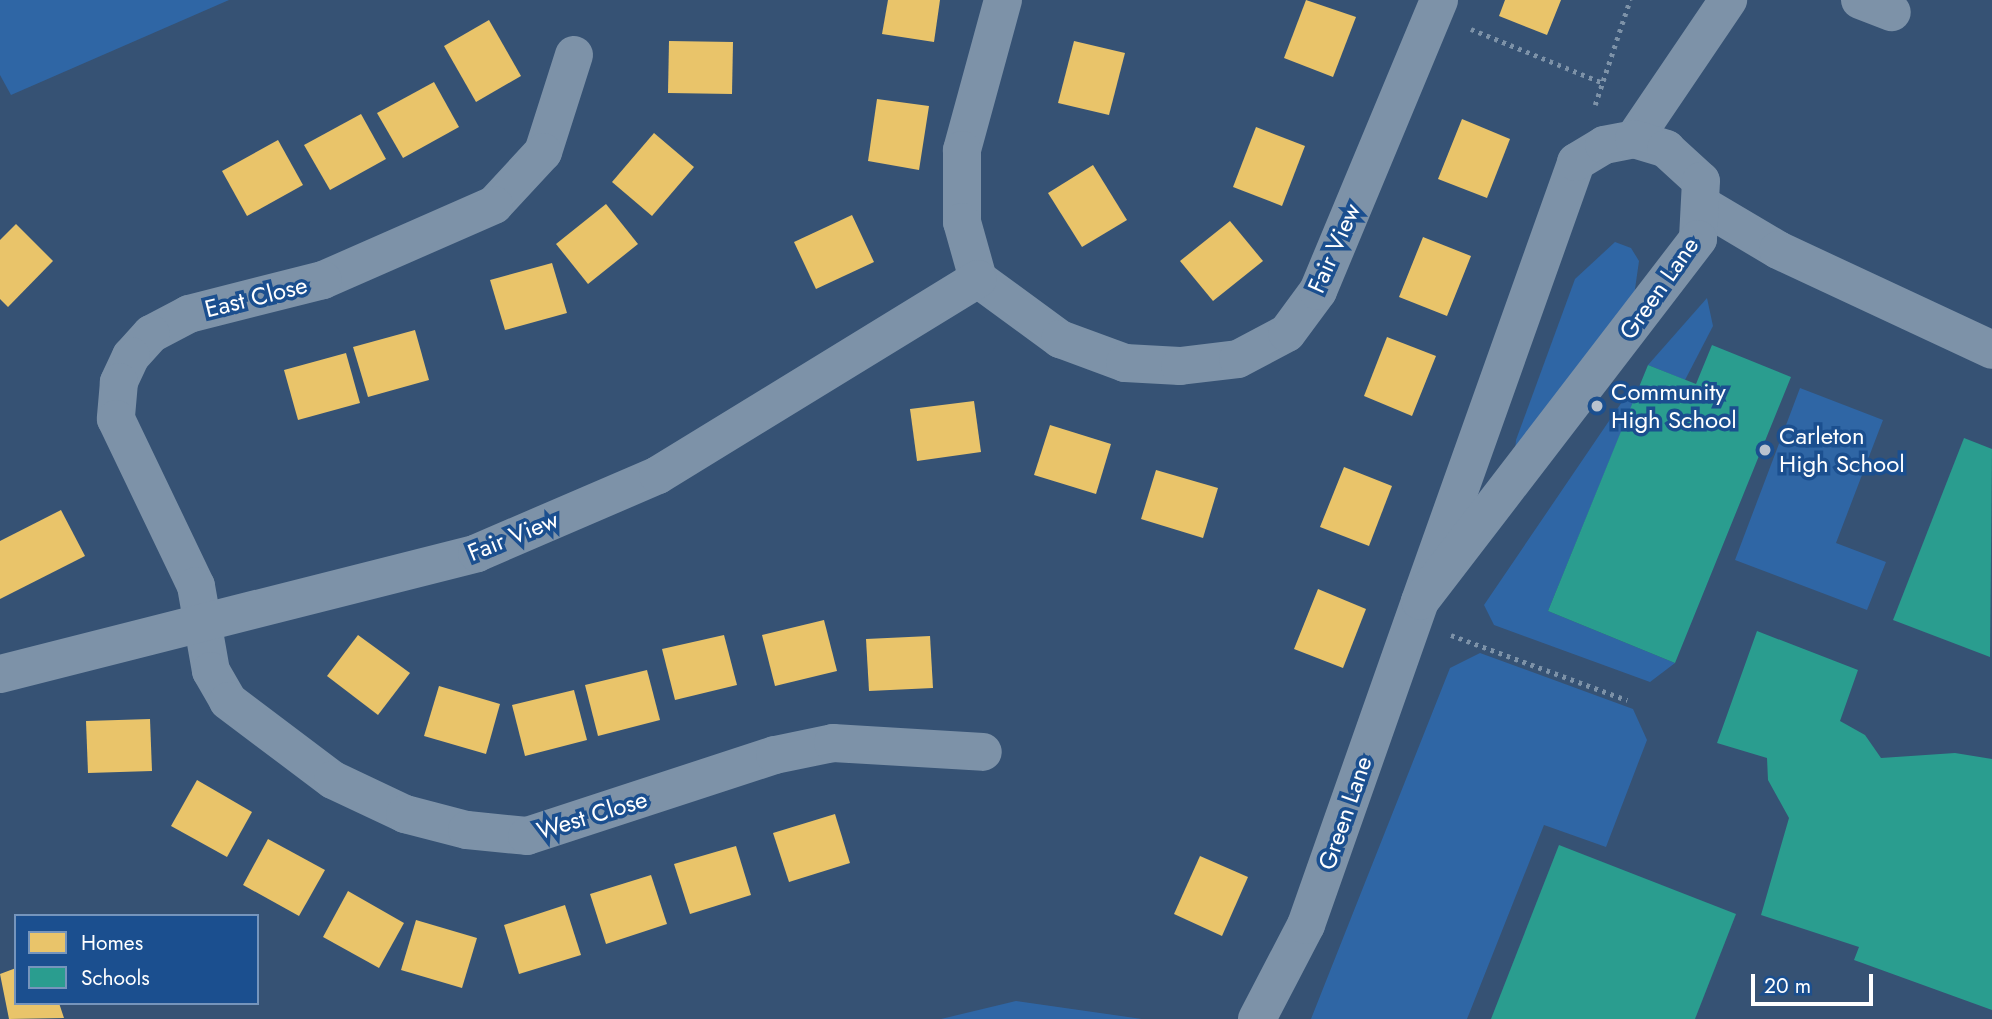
<!DOCTYPE html>
<html>
<head>
<meta charset="utf-8">
<style>
	body { margin:0 }
	#map { position:relative; width:1992px; height:1019px; overflow:hidden; background:#365274; font-family:Jost,sans-serif }
	div>[style] { position:absolute }
	[style*='--x'] { left:calc(var(--x)*1px); top:calc(var(--y)*1px); width:calc(var(--w)*1px); rotate:calc(var(--a)*1deg) }
	.green>* { inset:0; background:#2f66a5 }
	.homes>* { inset:0; background:#e9c46a }
	.schools>* { inset:0; background:#2a9d8f }
	.path>* { height:4.5px; margin-top:-2.25px; transform-origin:0; background:repeating-linear-gradient(90deg,#7d92a8 0 3.5px,transparent 0 8.5px) }
	.minor>* { height:38px; margin:-19px; padding:0 19px; transform-origin:19px; border-radius:19px; background:#7d92a8 }
	.dots>* { width:19px; height:19px; translate:-50% -50%; box-sizing:border-box; border:4px solid #1b4f8f; border-radius:50% }
	span { translate:-50% -50%; white-space:nowrap; text-align:center; line-height:1.15; -webkit-text-stroke:7px #1b4f8f; paint-order:stroke }
	.street-label { font-size:24px; color:#fff }
	.poi-label { font-size:24px; color:#fff }
	.left { translate:0 -50%; text-align:left }
	.legend { position:absolute; left:14px; top:914px; width:245px; height:91px; box-sizing:border-box; background:#1b4f8f; border:2px solid #7695bc; margin:0; padding:9px 12px; list-style:none; font-size:21px; color:#fff }
	.legend li { display:flex; align-items:center; gap:14px; height:35px }
	.legend b { width:35px; border:2px solid #7695bc }
	.scale { position:absolute; left:1751px; top:974px; width:122px; height:32px; box-sizing:border-box; border:4px solid #fff; border-top:0; padding-left:9px; font-size:21px; line-height:24px; white-space:nowrap; color:#fff; -webkit-text-stroke:5px #1b4f8f; paint-order:stroke }
</style>
</head>
<body>
<div id="map">
	<div class="green">
		<i style="clip-path:polygon(0 0,229px 0,11px 95px,0 75px)"></i>
		<i style="clip-path:polygon(1615px 242px,1631px 248px,1639px 261px,1633px 303px,1514px 463px,1516px 440px,1575px 279px)"></i>
		<i style="clip-path:polygon(1707px 298px,1713px 326px,1685px 380px,1648px 365px)"></i>
		<i style="clip-path:polygon(1800px 388px,1883px 420px,1836px 543px,1886px 562px,1867px 610px,1735px 560px)"></i>
		<i style="clip-path:polygon(1628px 393px,1636px 396px,1548px 611px,1675px 663px,1650px 682px,1494px 625px,1484px 605px)"></i>
		<i style="clip-path:polygon(1480px 653px,1633px 709px,1647px 740px,1606px 847px,1544px 825px,1467px 1019px,1311px 1019px,1450px 668px)"></i>
		<i style="clip-path:polygon(1016px 1001px,1142px 1019px,941px 1019px)"></i>
	</div>
	<div class="homes">
		<i style="clip-path:polygon(888px 0,940px 0,934px 42px,882px 34px)"></i>
		<i style="clip-path:polygon(1306px 0,1356px 17px,1333px 77px,1284px 58px)"></i>
		<i style="clip-path:polygon(1505px 0,1561px 0,1547px 35px,1499px 16px)"></i>
		<i style="clip-path:polygon(489px 20px,521px 76px,476px 102px,444px 46px)"></i>
		<i style="clip-path:polygon(669px 41px,733px 42px,732px 94px,668px 93px)"></i>
		<i style="clip-path:polygon(1074px 41px,1125px 53px,1109px 115px,1058px 103px)"></i>
		<i style="clip-path:polygon(434px 82px,459px 127px,403px 158px,377px 113px)"></i>
		<i style="clip-path:polygon(877px 99px,929px 106px,919px 170px,868px 161px)"></i>
		<i style="clip-path:polygon(361px 114px,386px 159px,330px 190px,304px 145px)"></i>
		<i style="clip-path:polygon(1462px 119px,1510px 139px,1487px 198px,1438px 179px)"></i>
		<i style="clip-path:polygon(1256px 127px,1305px 146px,1282px 206px,1233px 187px)"></i>
		<i style="clip-path:polygon(654px 133px,694px 167px,652px 216px,612px 182px)"></i>
		<i style="clip-path:polygon(278px 140px,303px 185px,247px 216px,222px 171px)"></i>
		<i style="clip-path:polygon(1093px 165px,1127px 220px,1082px 247px,1048px 193px)"></i>
		<i style="clip-path:polygon(606px 204px,638px 244px,588px 284px,556px 244px)"></i>
		<i style="clip-path:polygon(852px 215px,874px 262px,816px 289px,794px 242px)"></i>
		<i style="clip-path:polygon(1230px 221px,1263px 261px,1213px 301px,1180px 261px)"></i>
		<i style="clip-path:polygon(16px 224px,53px 261px,8px 307px,0 299px,0 240px)"></i>
		<i style="clip-path:polygon(1423px 237px,1471px 256px,1447px 316px,1399px 297px)"></i>
		<i style="clip-path:polygon(552px 263px,567px 313px,505px 330px,490px 280px)"></i>
		<i style="clip-path:polygon(415px 330px,429px 380px,368px 397px,353px 347px)"></i>
		<i style="clip-path:polygon(1387px 337px,1436px 356px,1412px 416px,1364px 396px)"></i>
		<i style="clip-path:polygon(346px 353px,360px 403px,298px 420px,284px 370px)"></i>
		<i style="clip-path:polygon(974px 401px,981px 452px,917px 461px,910px 409px)"></i>
		<i style="clip-path:polygon(1050px 425px,1111px 444px,1096px 494px,1034px 475px)"></i>
		<i style="clip-path:polygon(1344px 467px,1392px 486px,1369px 546px,1320px 527px)"></i>
		<i style="clip-path:polygon(1156px 470px,1218px 488px,1203px 538px,1141px 519px)"></i>
		<i style="clip-path:polygon(61px 510px,85px 556px,0 599px,0 541px)"></i>
		<i style="clip-path:polygon(1318px 589px,1366px 609px,1343px 668px,1294px 649px)"></i>
		<i style="clip-path:polygon(824px 620px,837px 671px,775px 686px,762px 635px)"></i>
		<i style="clip-path:polygon(358px 635px,410px 673px,378px 715px,327px 676px)"></i>
		<i style="clip-path:polygon(724px 635px,737px 685px,675px 700px,662px 649px)"></i>
		<i style="clip-path:polygon(930px 636px,933px 688px,869px 691px,866px 639px)"></i>
		<i style="clip-path:polygon(647px 670px,660px 720px,598px 736px,585px 685px)"></i>
		<i style="clip-path:polygon(439px 686px,500px 704px,486px 754px,424px 736px)"></i>
		<i style="clip-path:polygon(574px 690px,587px 740px,525px 756px,512px 705px)"></i>
		<i style="clip-path:polygon(150px 719px,152px 771px,88px 773px,86px 721px)"></i>
		<i style="clip-path:polygon(197px 780px,252px 812px,227px 857px,171px 826px)"></i>
		<i style="clip-path:polygon(835px 814px,850px 863px,789px 882px,773px 833px)"></i>
		<i style="clip-path:polygon(268px 839px,325px 870px,299px 916px,243px 885px)"></i>
		<i style="clip-path:polygon(736px 846px,751px 895px,690px 914px,674px 864px)"></i>
		<i style="clip-path:polygon(1200px 856px,1248px 877px,1222px 936px,1174px 914px)"></i>
		<i style="clip-path:polygon(651px 875px,667px 924px,606px 944px,590px 894px)"></i>
		<i style="clip-path:polygon(348px 891px,404px 923px,379px 968px,323px 937px)"></i>
		<i style="clip-path:polygon(565px 905px,581px 955px,519px 974px,504px 925px)"></i>
		<i style="clip-path:polygon(416px 920px,477px 938px,462px 988px,401px 970px)"></i>
		<i style="clip-path:polygon(16px 968px,16px 1003px,59px 1003px,64px 1018px,9px 1019px,0 974px)"></i>
	</div>
	<div class="schools">
		<i style="clip-path:polygon(1712px 345px,1791px 377px,1675px 663px,1548px 611px,1648px 365px,1696px 384px)"></i>
		<i style="clip-path:polygon(1964px 438px,1992px 449px,1990px 657px,1893px 620px)"></i>
		<i style="clip-path:polygon(1757px 631px,1858px 670px,1840px 721px,1865px 735px,1881px 758px,1955px 753px,1992px 759px,1992px 1010px,1854px 960px,1859px 947px,1761px 915px,1789px 818px,1768px 780px,1767px 758px,1717px 743px)"></i>
		<i style="clip-path:polygon(1559px 845px,1736px 914px,1695px 1019px,1491px 1019px)"></i>
	</div>
	<div class="path">
		<i style="--x:1471;--y:29;--w:143;--a:22.2"></i>
		<i style="--x:1595;--y:105;--w:111;--a:-71.6"></i>
		<i style="--x:1451;--y:635;--w:188;--a:20.3"></i>
	</div>
	<div class="minor">
		<i style="--x:1003;--y:0;--w:156;--a:105.3"></i>
		<i style="--x:962;--y:150;--w:72;--a:90"></i>
		<i style="--x:962;--y:222;--w:59;--a:74.3"></i>
		<i style="--x:978;--y:279;--w:102;--a:36.2"></i>
		<i style="--x:1060;--y:339;--w:69;--a:20.3"></i>
		<i style="--x:1125;--y:363;--w:55;--a:3.1"></i>
		<i style="--x:1180;--y:366;--w:58;--a:-6.9"></i>
		<i style="--x:1238;--y:359;--w:55;--a:-28"></i>
		<i style="--x:1287;--y:333;--w:52;--a:-53.6"></i>
		<i style="--x:1318;--y:291;--w:315;--a:-67.4"></i>
		<i style="--x:1860;--y:0;--w:34;--a:21"></i>
		<i style="--x:574;--y:55;--w:102;--a:107.7"></i>
		<i style="--x:543;--y:152;--w:72;--a:132.8"></i>
		<i style="--x:494;--y:205;--w:187;--a:156.3"></i>
		<i style="--x:323;--y:280;--w:138;--a:165.8"></i>
		<i style="--x:189;--y:314;--w:43;--a:152.2"></i>
		<i style="--x:151;--y:334;--w:30;--a:132"></i>
		<i style="--x:131;--y:356;--w:29;--a:115"></i>
		<i style="--x:119;--y:382;--w:37;--a:95"></i>
		<i style="--x:116;--y:419;--w:185;--a:64.4"></i>
		<i style="--x:196;--y:586;--w:86;--a:80"></i>
		<i style="--x:211;--y:671;--w:34;--a:60"></i>
		<i style="--x:228;--y:701;--w:131;--a:37"></i>
		<i style="--x:333;--y:780;--w:80;--a:25.3"></i>
		<i style="--x:405;--y:814;--w:64;--a:14.5"></i>
		<i style="--x:467;--y:830;--w:60;--a:5.7"></i>
		<i style="--x:527;--y:836;--w:261;--a:-18.1"></i>
		<i style="--x:775;--y:755;--w:59;--a:-11.7"></i>
		<i style="--x:833;--y:743;--w:150;--a:3.4"></i>
		<i style="--x:1634;--y:139;--w:168;--a:-55.9"></i>
		<i style="--x:1704;--y:206;--w:86;--a:30.7"></i>
		<i style="--x:1778;--y:250;--w:236;--a:25"></i>
		<i style="--x:0;--y:674;--w:492;--a:-14.2"></i>
		<i style="--x:477;--y:553;--w:197;--a:-23.3"></i>
		<i style="--x:658;--y:475;--w:375;--a:-31.5"></i>
		<i style="--x:1257;--y:1019;--w:106;--a:-62.5"></i>
		<i style="--x:1306;--y:925;--w:343;--a:-70.6"></i>
		<i style="--x:1420;--y:601;--w:466;--a:-70.4"></i>
		<i style="--x:1576;--y:162;--w:33;--a:-31"></i>
		<i style="--x:1604;--y:145;--w:31;--a:-11"></i>
		<i style="--x:1634;--y:139;--w:34;--a:17"></i>
		<i style="--x:1666;--y:149;--w:47;--a:42.4"></i>
		<i style="--x:1701;--y:181;--w:58;--a:93"></i>
		<i style="--x:1698;--y:239;--w:456;--a:127.5"></i>
	</div>
	<div class="dots">
		<i style="left:1597px;top:406px;background:#b9c2ce"></i>
		<i style="left:1765px;top:450px;background:#b9c2ce"></i>
	</div>
	<div class="street-label">
		<span style="left:1334px;top:248px;rotate:-66deg">Fair View</span>
		<span style="left:1659px;top:288px;rotate:-55deg">Green Lane</span>
		<span style="left:256px;top:297px;rotate:-14deg">East Close</span>
		<span style="left:513px;top:536px;rotate:-22deg">Fair View</span>
		<span style="left:1345px;top:813px;rotate:-71deg">Green Lane</span>
		<span style="left:592px;top:815px;rotate:-17deg">West Close</span>
	</div>
	<div class="poi-label">
		<span class="left" style="left:1611px;top:406px">Community<br>High School</span>
		<span class="left" style="left:1779px;top:450px">Carleton<br>High School</span>
	</div>
	<ul class="legend">
	<li><b style="height:19px;background:#e9c46a"></b>Homes</li>
	<li><b style="height:19px;background:#2a9d8f"></b>Schools</li>
	</ul>
	<div class="scale">20 m</div>
</div>
</body>
</html>
